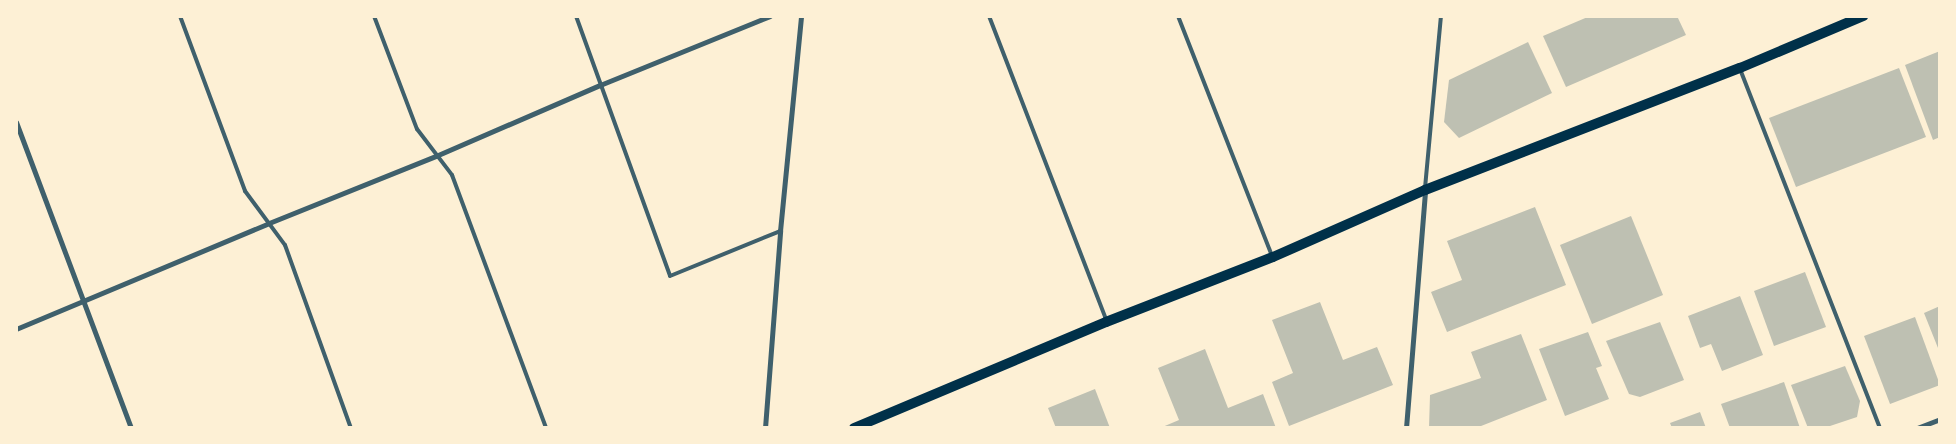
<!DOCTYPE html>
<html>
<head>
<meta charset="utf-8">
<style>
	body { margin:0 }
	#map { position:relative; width:1956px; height:444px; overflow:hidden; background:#fdf0d5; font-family:Commissioner,sans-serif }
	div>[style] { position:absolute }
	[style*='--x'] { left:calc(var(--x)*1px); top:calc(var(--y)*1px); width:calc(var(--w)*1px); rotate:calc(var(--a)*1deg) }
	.building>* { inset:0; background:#bec0b2 }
	.service>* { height:4px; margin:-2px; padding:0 2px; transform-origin:2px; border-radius:2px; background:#3f606c }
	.minor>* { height:5px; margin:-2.5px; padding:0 2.5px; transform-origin:2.5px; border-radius:2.5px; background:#3f606c }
	.secondary>* { height:10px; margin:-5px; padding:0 5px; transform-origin:5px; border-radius:5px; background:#003049 }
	span { translate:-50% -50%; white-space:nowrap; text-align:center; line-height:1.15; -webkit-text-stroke:4px #fdf0d5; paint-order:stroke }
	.frame { position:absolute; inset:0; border:18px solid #fdf0d5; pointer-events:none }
</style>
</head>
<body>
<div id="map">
	<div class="building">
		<i style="clip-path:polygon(1590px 16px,1677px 16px,1686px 35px,1566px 87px,1543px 36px)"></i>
		<i style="clip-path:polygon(1528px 42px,1552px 93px,1459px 138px,1444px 122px,1449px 80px)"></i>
		<i style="clip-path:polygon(1940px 51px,1940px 137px,1933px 140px,1905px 65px)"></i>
		<i style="clip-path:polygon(1899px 68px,1926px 137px,1796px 187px,1769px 118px)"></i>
		<i style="clip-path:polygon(1535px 207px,1566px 285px,1447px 332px,1431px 292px,1462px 280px,1447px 241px)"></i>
		<i style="clip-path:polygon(1631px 216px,1663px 295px,1592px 324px,1560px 245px)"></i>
		<i style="clip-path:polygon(1805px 272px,1826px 327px,1774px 346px,1754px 291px)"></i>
		<i style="clip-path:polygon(1740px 296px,1763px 355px,1722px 371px,1711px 344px,1700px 348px,1688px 316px)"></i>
		<i style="clip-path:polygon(1320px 302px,1343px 360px,1377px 347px,1393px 385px,1289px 426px,1272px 382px,1293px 373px,1272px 320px)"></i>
		<i style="clip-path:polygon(1940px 306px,1940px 353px,1924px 313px)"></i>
		<i style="clip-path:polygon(1915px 317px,1940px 385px,1890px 404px,1864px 336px)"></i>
		<i style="clip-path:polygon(1660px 322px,1684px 380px,1640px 397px,1629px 394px,1606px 341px)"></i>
		<i style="clip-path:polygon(1588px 332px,1602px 366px,1596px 368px,1609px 399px,1565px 416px,1539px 349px)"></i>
		<i style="clip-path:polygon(1521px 334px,1547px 400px,1476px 428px,1429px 428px,1430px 395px,1481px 378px,1471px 352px)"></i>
		<i style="clip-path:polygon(1205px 349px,1228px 408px,1263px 394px,1276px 428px,1160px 428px,1179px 420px,1158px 368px)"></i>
		<i style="clip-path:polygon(1845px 366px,1860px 401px,1857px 417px,1824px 428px,1808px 428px,1791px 385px)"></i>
		<i style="clip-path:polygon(1784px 382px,1800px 428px,1730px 428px,1721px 404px)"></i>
		<i style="clip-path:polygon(1095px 389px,1110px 428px,1056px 428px,1048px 408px)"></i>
		<i style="clip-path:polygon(1700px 412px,1706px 428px,1672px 428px,1670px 423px)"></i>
	</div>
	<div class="service">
		<i style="--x:180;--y:16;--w:187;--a:69.6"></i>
		<i style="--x:245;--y:191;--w:67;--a:53.5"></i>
		<i style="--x:285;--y:245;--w:195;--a:70.2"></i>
		<i style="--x:374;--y:16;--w:121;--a:69.2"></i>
		<i style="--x:417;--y:129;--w:58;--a:52.7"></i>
		<i style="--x:452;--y:175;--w:270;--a:69.6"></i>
		<i style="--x:576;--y:16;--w:276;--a:70.1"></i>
		<i style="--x:670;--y:276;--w:119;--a:-22.2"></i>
		<i style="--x:989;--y:16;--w:326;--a:68.9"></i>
		<i style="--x:1178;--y:16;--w:258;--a:68.6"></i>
		<i style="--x:1740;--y:69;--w:385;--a:68.7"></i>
		<i style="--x:1425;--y:188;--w:173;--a:-84.7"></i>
	</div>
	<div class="minor">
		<i style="--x:16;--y:122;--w:327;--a:69.4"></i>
		<i style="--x:16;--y:329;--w:274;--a:-22.7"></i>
		<i style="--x:269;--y:223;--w:182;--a:-21.9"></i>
		<i style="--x:438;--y:155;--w:176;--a:-23.4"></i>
		<i style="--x:600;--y:85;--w:183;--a:-22.1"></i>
		<i style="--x:765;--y:428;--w:198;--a:-85.6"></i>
		<i style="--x:780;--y:231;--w:216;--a:-84.4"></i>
		<i style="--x:1406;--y:428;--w:239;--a:-85.4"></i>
		<i style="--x:1917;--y:428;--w:25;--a:-21"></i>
	</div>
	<div class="secondary">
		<i style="--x:854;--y:428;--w:273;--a:-22.8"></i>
		<i style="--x:1106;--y:322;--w:179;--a:-21.3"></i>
		<i style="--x:1273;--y:257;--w:166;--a:-23.8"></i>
		<i style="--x:1425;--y:190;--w:338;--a:-21.2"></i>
		<i style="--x:1740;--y:68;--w:134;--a:-22.9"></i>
	</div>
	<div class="frame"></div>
</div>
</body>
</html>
